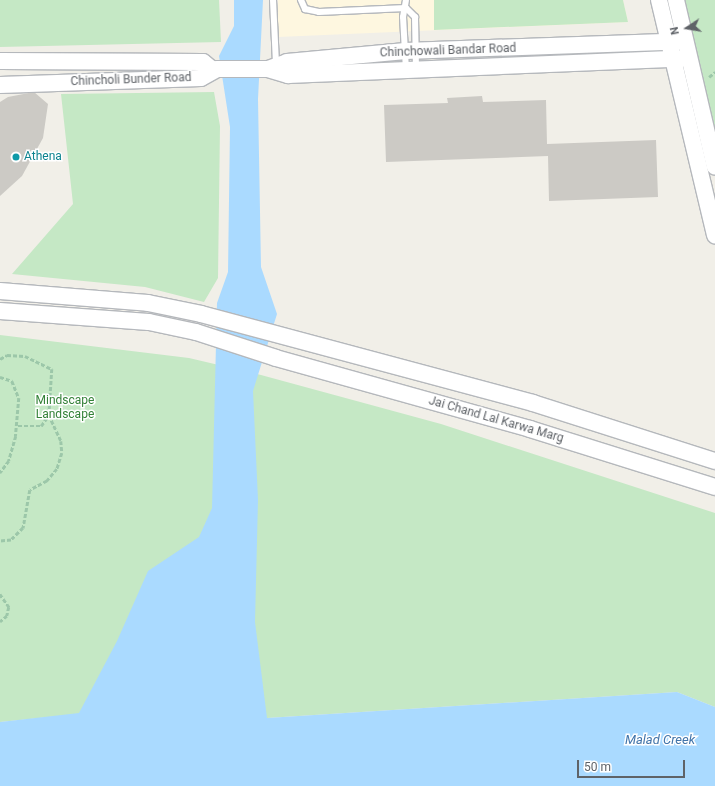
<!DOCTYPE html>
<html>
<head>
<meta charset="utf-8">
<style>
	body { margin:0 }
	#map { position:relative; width:715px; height:786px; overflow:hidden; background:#f1efe8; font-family:Roboto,sans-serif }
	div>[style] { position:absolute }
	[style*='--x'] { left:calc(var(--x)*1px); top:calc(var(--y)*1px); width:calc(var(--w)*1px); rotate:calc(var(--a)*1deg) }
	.commercial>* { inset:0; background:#fef7e0 }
	.green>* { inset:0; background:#c5e8c5 }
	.water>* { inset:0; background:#aadaff }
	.building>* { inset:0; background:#cccac5 }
	.path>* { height:2.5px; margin-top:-1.25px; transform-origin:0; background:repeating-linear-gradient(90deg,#9cc7a9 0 4px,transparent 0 6px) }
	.roads { filter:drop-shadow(1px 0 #b5b8bc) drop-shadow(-1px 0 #b5b8bc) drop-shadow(0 1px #b5b8bc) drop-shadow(0 -1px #b5b8bc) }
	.service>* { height:6px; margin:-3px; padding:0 3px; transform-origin:3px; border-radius:3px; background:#fff }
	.tertiary>* { height:16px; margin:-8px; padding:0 8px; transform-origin:8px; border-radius:8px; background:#fff }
	.dots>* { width:11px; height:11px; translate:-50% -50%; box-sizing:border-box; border:2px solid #fff; border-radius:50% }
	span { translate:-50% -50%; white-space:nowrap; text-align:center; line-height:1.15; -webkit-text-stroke:3px #fff; paint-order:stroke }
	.street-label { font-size:12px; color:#5f6368 }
	.culture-label { font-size:12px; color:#0d838f }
	.left { translate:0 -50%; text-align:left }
	.park-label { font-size:12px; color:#348238 }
	.water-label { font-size:13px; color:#4174aa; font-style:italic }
	.north { position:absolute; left:667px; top:8px; width:40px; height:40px; -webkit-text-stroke:3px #fff; paint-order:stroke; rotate:258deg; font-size:11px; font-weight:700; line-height:16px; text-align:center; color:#5f6368 }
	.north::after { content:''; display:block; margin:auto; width:14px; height:18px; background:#5f6368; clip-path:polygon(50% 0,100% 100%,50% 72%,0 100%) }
	.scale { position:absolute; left:577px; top:760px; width:108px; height:18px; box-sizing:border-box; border:2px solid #5f6368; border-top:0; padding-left:5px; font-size:12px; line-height:14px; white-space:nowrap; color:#5f6368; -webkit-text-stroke:3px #fff; paint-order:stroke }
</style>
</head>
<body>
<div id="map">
	<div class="commercial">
		<i style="clip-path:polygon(278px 0,623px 0,628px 22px,278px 37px)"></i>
	</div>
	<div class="green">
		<i style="clip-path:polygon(0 0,219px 0,221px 42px,0 47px)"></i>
		<i style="clip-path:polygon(434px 0,623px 0,628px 22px,434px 30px)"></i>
		<i style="clip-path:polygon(682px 0,715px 0,715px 147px)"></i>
		<i style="clip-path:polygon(214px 92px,220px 126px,218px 278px,204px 302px,145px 287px,12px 274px,73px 204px,61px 94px)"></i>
		<i style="clip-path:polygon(0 335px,189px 358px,261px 375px,441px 424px,715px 513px,715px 707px,677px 692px,267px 718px,79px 714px,0 722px)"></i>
	</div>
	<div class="water">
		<i style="clip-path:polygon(234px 0,263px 0,258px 99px,261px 267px,277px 314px,253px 391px,258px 500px,255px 622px,267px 718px,677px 692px,715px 707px,715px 786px,0 786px,0 722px,79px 713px,117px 641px,148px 571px,199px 537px,212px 508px,217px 303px,228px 272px,230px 127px,219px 56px,234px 26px)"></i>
	</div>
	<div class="building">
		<i style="clip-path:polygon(34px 92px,48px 104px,43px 138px,22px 176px,0 196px,0 102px,8px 97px)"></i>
		<i style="clip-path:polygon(482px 96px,483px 102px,546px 100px,547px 144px,656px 140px,658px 197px,549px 201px,548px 156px,386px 162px,384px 105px,448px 103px,447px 98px)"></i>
	</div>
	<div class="path">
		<i style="--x:709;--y:77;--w:8;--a:-40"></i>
		<i style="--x:0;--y:359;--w:8;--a:-30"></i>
		<i style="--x:7;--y:355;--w:18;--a:3"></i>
		<i style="--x:25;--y:356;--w:30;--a:26"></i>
		<i style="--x:52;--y:369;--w:46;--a:93.7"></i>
		<i style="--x:49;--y:415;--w:29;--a:65"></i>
		<i style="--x:61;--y:441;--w:12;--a:85"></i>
		<i style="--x:62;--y:453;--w:17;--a:107"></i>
		<i style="--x:57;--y:469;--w:16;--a:130"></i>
		<i style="--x:47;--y:481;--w:19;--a:152"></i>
		<i style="--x:30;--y:490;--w:39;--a:100"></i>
		<i style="--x:23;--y:528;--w:17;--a:135"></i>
		<i style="--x:11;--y:540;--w:11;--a:175"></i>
		<i style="--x:0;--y:377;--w:13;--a:18"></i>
		<i style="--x:12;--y:381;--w:18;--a:68"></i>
		<i style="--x:19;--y:398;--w:38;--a:95"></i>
		<i style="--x:16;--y:436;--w:26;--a:106"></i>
		<i style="--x:9;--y:461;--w:15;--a:127"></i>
		<i style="--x:18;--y:426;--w:23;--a:0"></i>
		<i style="--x:41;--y:426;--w:12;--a:-55"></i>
		<i style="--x:0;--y:594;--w:16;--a:55"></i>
		<i style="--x:9;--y:607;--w:9;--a:103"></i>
		<i style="--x:7;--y:616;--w:9;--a:139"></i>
	</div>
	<div class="roads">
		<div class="service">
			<i style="--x:273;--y:0;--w:64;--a:87.3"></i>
			<i style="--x:301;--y:0;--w:10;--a:66"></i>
			<i style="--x:305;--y:9;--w:14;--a:12"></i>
			<i style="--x:319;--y:12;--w:87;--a:-2.6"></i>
			<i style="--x:406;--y:8;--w:13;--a:45"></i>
			<i style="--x:415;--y:17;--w:52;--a:88.9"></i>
			<i style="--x:406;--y:70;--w:53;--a:-93.2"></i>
			<i style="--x:403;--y:17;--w:17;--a:-80"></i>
		</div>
		<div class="tertiary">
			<i style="--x:659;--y:0;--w:242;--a:76.6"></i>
			<i style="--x:676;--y:0;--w:171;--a:76.9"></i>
			<i style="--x:0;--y:61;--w:203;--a:0.3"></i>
			<i style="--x:203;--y:62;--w:13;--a:39"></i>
			<i style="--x:268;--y:69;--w:21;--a:17"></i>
			<i style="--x:288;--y:75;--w:400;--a:-2.4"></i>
			<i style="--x:0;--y:85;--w:201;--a:-2"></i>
			<i style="--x:201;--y:78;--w:18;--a:-29"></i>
			<i style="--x:217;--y:69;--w:51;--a:0"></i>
			<i style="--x:268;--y:69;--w:20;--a:-20"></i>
			<i style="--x:287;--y:62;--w:119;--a:-5.3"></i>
			<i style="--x:405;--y:51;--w:280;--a:-2"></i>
			<i style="--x:0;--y:291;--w:148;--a:4.6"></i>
			<i style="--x:148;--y:303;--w:54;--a:11.7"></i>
			<i style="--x:201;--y:314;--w:344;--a:15"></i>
			<i style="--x:533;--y:403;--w:191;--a:17.7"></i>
			<i style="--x:0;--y:311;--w:149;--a:4.2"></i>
			<i style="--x:149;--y:322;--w:48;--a:12"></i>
			<i style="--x:196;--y:332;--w:84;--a:18"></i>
			<i style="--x:276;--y:358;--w:264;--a:15.6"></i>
			<i style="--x:530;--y:429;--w:194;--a:17.4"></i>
		</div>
	</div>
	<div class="dots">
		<i style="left:16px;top:157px;background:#0f9aa8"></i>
	</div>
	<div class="street-label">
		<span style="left:448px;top:51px;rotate:-2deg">Chinchowali Bandar Road</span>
		<span style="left:131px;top:80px;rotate:-2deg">Chincholi Bunder Road</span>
		<span style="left:496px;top:420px;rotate:16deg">Jai Chand Lal Karwa Marg</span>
	</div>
	<div class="culture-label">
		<span class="left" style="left:24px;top:157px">Athena</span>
	</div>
	<div class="park-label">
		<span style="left:65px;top:408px">Mindscape<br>Landscape</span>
	</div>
	<div class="water-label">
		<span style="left:660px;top:740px">Malad Creek</span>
	</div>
	<div class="north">N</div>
	<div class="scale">50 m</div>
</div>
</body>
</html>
